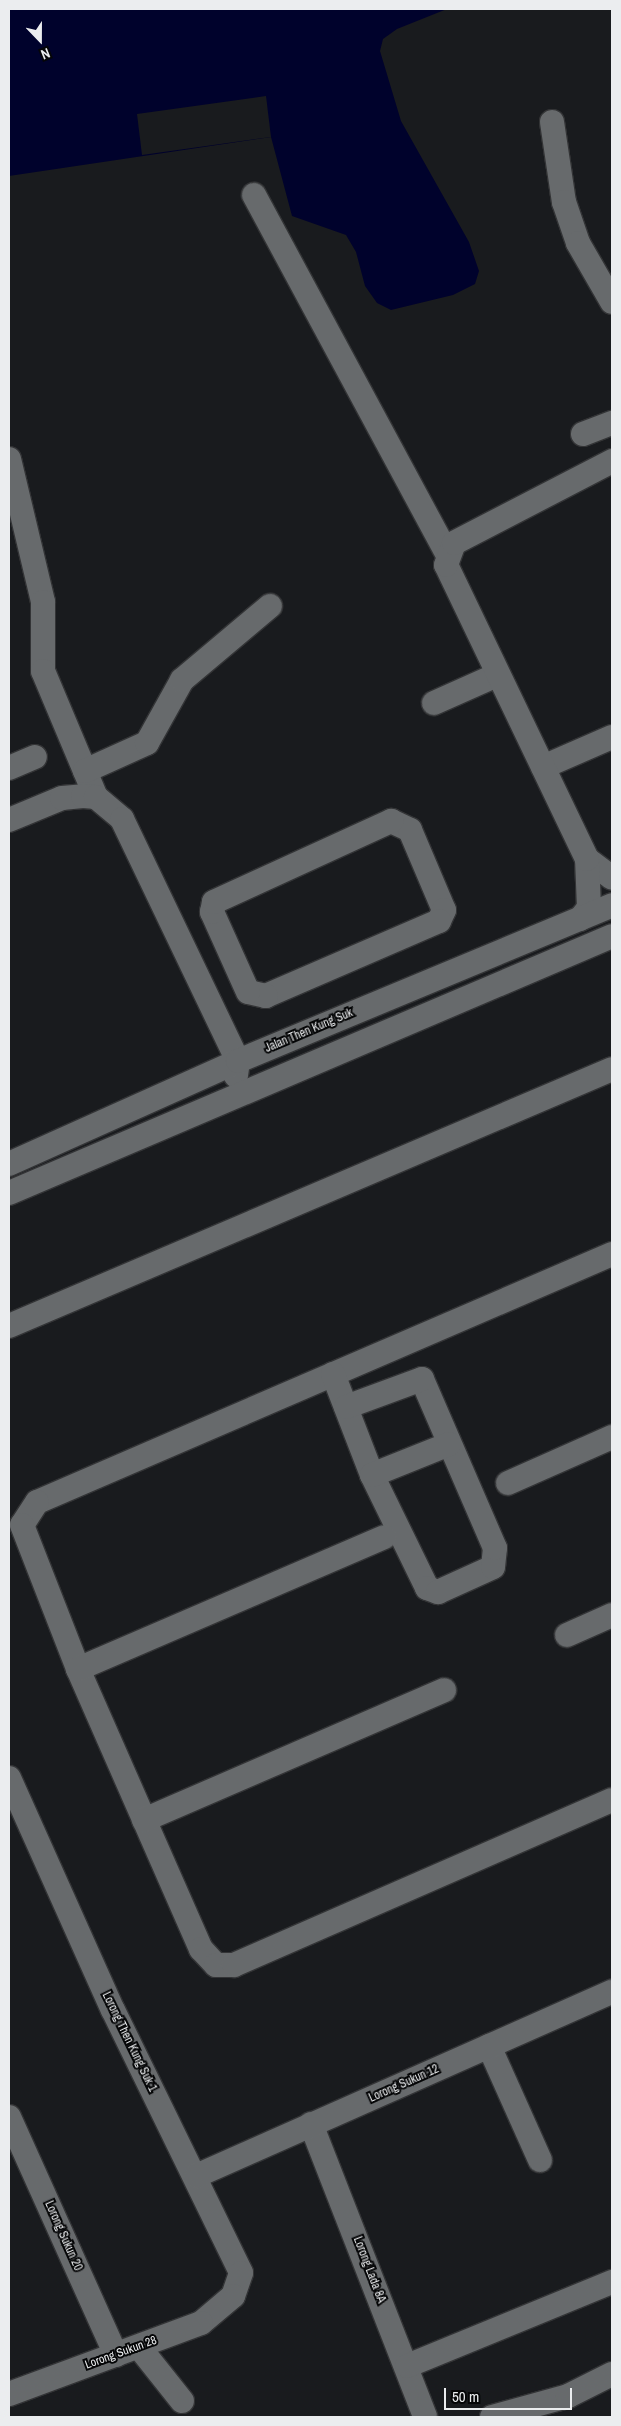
<!DOCTYPE html>
<html>
<head>
<meta charset="utf-8">
<style>
	body { margin:0 }
	#map { position:relative; width:621px; height:2426px; overflow:hidden; background:#191b1e; font-family:"Archivo Narrow",sans-serif }
	div>[style] { position:absolute }
	[style*='--x'] { left:calc(var(--x)*1px); top:calc(var(--y)*1px); width:calc(var(--w)*1px); rotate:calc(var(--a)*1deg) }
	.water>* { inset:0; background:#00022c }
	.pier>* { inset:0; background:#191b1e }
	.roads { filter:drop-shadow(1px 0 #333436) drop-shadow(-1px 0 #333436) drop-shadow(0 1px #333436) drop-shadow(0 -1px #333436) }
	.minor>* { height:24px; margin:-12px; padding:0 12px; transform-origin:12px; border-radius:12px; background:#676a6c }
	span { translate:-50% -50%; white-space:nowrap; text-align:center; line-height:1.15; -webkit-text-stroke:4px #050607; paint-order:stroke }
	.street-label { font-size:12px; color:#ebedef }
	.frame { position:absolute; inset:0; border:10px solid #ebedef; pointer-events:none }
	.north { position:absolute; left:15px; top:15px; width:50px; height:50px; -webkit-text-stroke:4px #050607; paint-order:stroke; rotate:158deg; font-size:14px; font-weight:700; line-height:20px; text-align:center; color:#ebedef }
	.north::after { content:''; display:block; margin:auto; width:18px; height:22px; background:#ebedef; clip-path:polygon(50% 0,100% 100%,50% 72%,0 100%) }
	.scale { position:absolute; left:444px; top:2388px; width:128px; height:22px; box-sizing:border-box; border:2px solid #ebedef; border-top:0; padding-left:6px; font-size:15px; line-height:18px; white-space:nowrap; color:#ebedef; -webkit-text-stroke:4px #050607; paint-order:stroke }
</style>
</head>
<body>
<div id="map">
	<div class="water">
		<i style="clip-path:polygon(9px 9px,447px 9px,397px 29px,383px 39px,380px 51px,401px 121px,469px 242px,479px 271px,475px 284px,453px 295px,391px 310px,377px 303px,365px 286px,356px 252px,346px 235px,292px 216px,271px 137px,9px 176px)"></i>
	</div>
	<div class="pier">
		<i style="clip-path:polygon(266px 96px,271px 137px,142px 155px,137px 114px)"></i>
	</div>
	<div class="roads">
		<div class="minor">
			<i style="--x:552;--y:122;--w:81;--a:81.5"></i>
			<i style="--x:564;--y:202;--w:43;--a:71.1"></i>
			<i style="--x:578;--y:243;--w:68;--a:60"></i>
			<i style="--x:254;--y:195;--w:408;--a:61.7"></i>
			<i style="--x:583;--y:434;--w:31;--a:-21"></i>
			<i style="--x:9;--y:459;--w:147;--a:76.6"></i>
			<i style="--x:43;--y:602;--w:69;--a:90"></i>
			<i style="--x:43;--y:671;--w:137;--a:67.2"></i>
			<i style="--x:434;--y:703;--w:69;--a:-24"></i>
			<i style="--x:543;--y:767;--w:75;--a:-23.5"></i>
			<i style="--x:9;--y:768;--w:28;--a:-23"></i>
			<i style="--x:85;--y:771;--w:68;--a:-24.3"></i>
			<i style="--x:147;--y:743;--w:72;--a:-60.9"></i>
			<i style="--x:182;--y:680;--w:115;--a:-40.1"></i>
			<i style="--x:9;--y:820;--w:57;--a:-22.5"></i>
			<i style="--x:62;--y:798;--w:21;--a:-5"></i>
			<i style="--x:83;--y:796;--w:13;--a:4"></i>
			<i style="--x:96;--y:797;--w:34;--a:40"></i>
			<i style="--x:122;--y:819;--w:268;--a:64.4"></i>
			<i style="--x:238;--y:1061;--w:15;--a:98"></i>
			<i style="--x:391;--y:821;--w:21;--a:25"></i>
			<i style="--x:410;--y:830;--w:87;--a:67"></i>
			<i style="--x:444;--y:910;--w:12;--a:114"></i>
			<i style="--x:439;--y:921;--w:189;--a:156.6"></i>
			<i style="--x:266;--y:996;--w:18;--a:-167"></i>
			<i style="--x:248;--y:992;--w:88;--a:-114.2"></i>
			<i style="--x:212;--y:912;--w:10;--a:-79"></i>
			<i style="--x:214;--y:902;--w:195;--a:-24.6"></i>
			<i style="--x:587;--y:859;--w:31;--a:37"></i>
			<i style="--x:580;--y:919;--w:14;--a:-51"></i>
			<i style="--x:589;--y:908;--w:49;--a:-92.3"></i>
			<i style="--x:587;--y:859;--w:326;--a:-115.6"></i>
			<i style="--x:446;--y:565;--w:23;--a:-70"></i>
			<i style="--x:454;--y:543;--w:178;--a:-27.4"></i>
			<i style="--x:9;--y:1164;--w:251;--a:-24.2"></i>
			<i style="--x:238;--y:1061;--w:405;--a:-22.6"></i>
			<i style="--x:9;--y:1193;--w:655;--a:-23.08"></i>
			<i style="--x:612;--y:1254;--w:626;--a:156.67"></i>
			<i style="--x:37;--y:1502;--w:27;--a:123"></i>
			<i style="--x:22;--y:1525;--w:155;--a:68.7"></i>
			<i style="--x:78;--y:1669;--w:306;--a:66.3"></i>
			<i style="--x:201;--y:1949;--w:22;--a:47"></i>
			<i style="--x:216;--y:1965;--w:18;--a:0"></i>
			<i style="--x:234;--y:1965;--w:412;--a:-23.6"></i>
			<i style="--x:9;--y:1326;--w:655;--a:-23.08"></i>
			<i style="--x:333;--y:1374;--w:108;--a:68.9"></i>
			<i style="--x:372;--y:1475;--w:126;--a:64"></i>
			<i style="--x:427;--y:1588;--w:12;--a:20"></i>
			<i style="--x:438;--y:1592;--w:60;--a:-24.4"></i>
			<i style="--x:493;--y:1567;--w:19;--a:-84"></i>
			<i style="--x:495;--y:1548;--w:184;--a:-113.4"></i>
			<i style="--x:422;--y:1379;--w:81;--a:159.8"></i>
			<i style="--x:372;--y:1475;--w:83;--a:-21.9"></i>
			<i style="--x:508;--y:1483;--w:114;--a:-23.9"></i>
			<i style="--x:567;--y:1635;--w:49;--a:-24"></i>
			<i style="--x:78;--y:1669;--w:333;--a:-23.3"></i>
			<i style="--x:9;--y:1778;--w:254;--a:65.9"></i>
			<i style="--x:113;--y:2010;--w:292;--a:64"></i>
			<i style="--x:241;--y:2273;--w:24;--a:109"></i>
			<i style="--x:233;--y:2296;--w:42;--a:139.8"></i>
			<i style="--x:201;--y:2323;--w:205;--a:159.7"></i>
			<i style="--x:144;--y:1820;--w:327;--a:-23.4"></i>
			<i style="--x:489;--y:2046;--w:125;--a:65.9"></i>
			<i style="--x:9;--y:2117;--w:261;--a:65.8"></i>
			<i style="--x:311;--y:2124;--w:314;--a:68.7"></i>
			<i style="--x:196;--y:2176;--w:455;--a:-23.9"></i>
			<i style="--x:139;--y:2347;--w:69;--a:51.5"></i>
			<i style="--x:407;--y:2366;--w:222;--a:-22.3"></i>
			<i style="--x:492;--y:2417;--w:79;--a:-15.4"></i>
			<i style="--x:568;--y:2396;--w:49;--a:-26.6"></i>
		</div>
	</div>
	<div class="street-label">
		<span style="left:309px;top:1031px;rotate:-23deg">Jalan Then Kung Suk</span>
		<span style="left:129px;top:2042px;rotate:64deg">Lorong Then Kung Suk 1</span>
		<span style="left:404px;top:2084px;rotate:-24deg">Lorong Sukun 12</span>
		<span style="left:63px;top:2236px;rotate:66deg">Lorong Sukun 20</span>
		<span style="left:369px;top:2270px;rotate:69deg">Lorong Lada 8A</span>
		<span style="left:121px;top:2353px;rotate:-20deg">Lorong Sukun 28</span>
	</div>
	<div class="frame"></div>
	<div class="north">N</div>
	<div class="scale">50 m</div>
</div>
</body>
</html>
